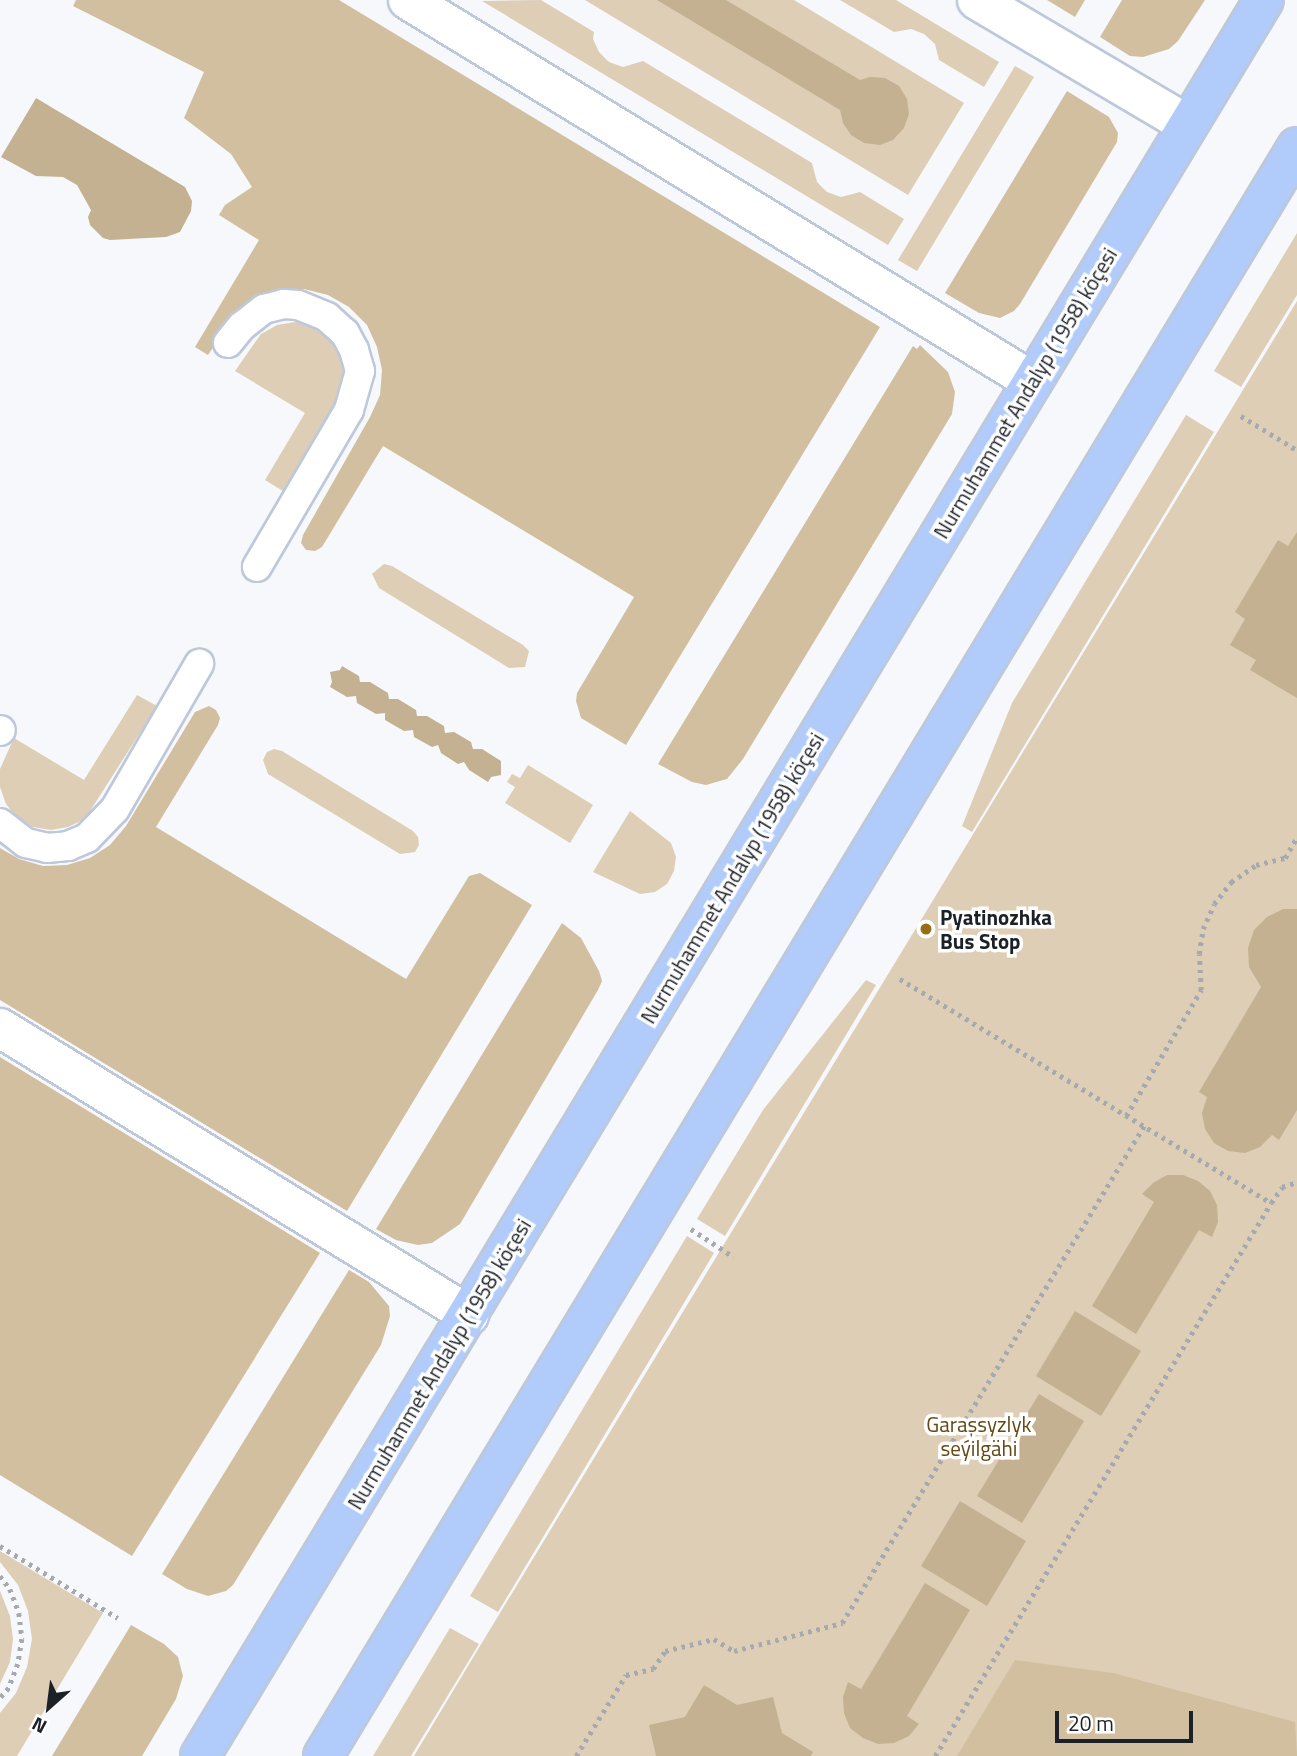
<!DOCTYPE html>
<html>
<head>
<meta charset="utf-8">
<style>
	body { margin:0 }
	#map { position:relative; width:1297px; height:1756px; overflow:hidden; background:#f6f8fc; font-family:"Titillium Web",sans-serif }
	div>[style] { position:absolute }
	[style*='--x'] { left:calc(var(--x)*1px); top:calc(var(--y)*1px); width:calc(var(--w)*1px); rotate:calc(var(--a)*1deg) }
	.green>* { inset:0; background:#ddceb5 }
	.forest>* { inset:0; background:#d2bf9f }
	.water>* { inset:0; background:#c4b192 }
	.path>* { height:4.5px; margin-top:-2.25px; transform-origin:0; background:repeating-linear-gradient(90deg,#a6a9ae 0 3.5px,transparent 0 8.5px) }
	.roads { filter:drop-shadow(2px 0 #bdc8db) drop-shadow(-2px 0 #bdc8db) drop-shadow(0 2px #bdc8db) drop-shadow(0 -2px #bdc8db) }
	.lane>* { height:28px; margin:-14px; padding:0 14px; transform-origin:14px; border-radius:14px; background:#fff }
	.street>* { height:38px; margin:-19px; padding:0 19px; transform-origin:19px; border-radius:19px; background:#fff }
	.primary>* { height:38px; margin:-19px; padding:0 19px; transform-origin:19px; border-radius:19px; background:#b1cbfa }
	.dots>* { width:19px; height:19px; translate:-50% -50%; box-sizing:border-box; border:4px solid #fff; border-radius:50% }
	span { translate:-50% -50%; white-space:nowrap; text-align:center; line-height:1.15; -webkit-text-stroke:7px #fff; paint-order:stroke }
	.street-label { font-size:21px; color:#1c2027 }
	.poi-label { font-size:21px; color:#1c2027; font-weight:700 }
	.left { translate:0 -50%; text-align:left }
	.park-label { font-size:21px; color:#644913 }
	.north { position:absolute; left:14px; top:1672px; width:70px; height:70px; -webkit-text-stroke:5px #fff; paint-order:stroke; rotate:208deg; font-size:19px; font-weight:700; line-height:28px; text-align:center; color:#1c2027 }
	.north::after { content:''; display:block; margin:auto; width:24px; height:32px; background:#1c2027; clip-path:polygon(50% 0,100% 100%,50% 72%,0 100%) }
	.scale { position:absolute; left:1055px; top:1711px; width:138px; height:32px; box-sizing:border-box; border:4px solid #1c2027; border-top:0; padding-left:9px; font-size:21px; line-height:24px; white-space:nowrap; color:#1c2027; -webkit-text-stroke:5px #fff; paint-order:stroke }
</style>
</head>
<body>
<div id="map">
	<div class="green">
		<i style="clip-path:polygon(541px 0,594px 32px,593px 39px,599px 52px,609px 62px,623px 67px,643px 61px,812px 163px,817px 182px,827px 192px,841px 197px,860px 192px,904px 219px,888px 245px,482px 1px)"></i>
		<i style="clip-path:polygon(585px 0,794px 0,964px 103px,908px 195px)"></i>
		<i style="clip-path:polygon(840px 0,896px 0,999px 62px,984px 87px,939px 60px,935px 44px,924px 34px,911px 29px,894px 32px)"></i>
		<i style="clip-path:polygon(1015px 66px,1034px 77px,917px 271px,898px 260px)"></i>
		<i style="clip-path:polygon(1297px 233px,1297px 295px,1241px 387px,1214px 371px)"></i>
		<i style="clip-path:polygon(1297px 301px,1297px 1756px,414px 1756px,480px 1646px)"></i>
		<i style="clip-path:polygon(295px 322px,313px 326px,328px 335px,339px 349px,345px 366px,345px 385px,286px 493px,265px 480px,305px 413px,235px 371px,261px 334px,277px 325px)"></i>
		<i style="clip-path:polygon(1186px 415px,1214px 432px,972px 832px,962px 826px,1012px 703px)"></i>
		<i style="clip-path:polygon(384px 564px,392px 566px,523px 645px,529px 651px,525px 667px,509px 668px,379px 588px,372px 574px)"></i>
		<i style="clip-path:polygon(137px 695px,157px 706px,85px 819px,68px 827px,51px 830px,33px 827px,17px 818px,6px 804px,0 787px,0 769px,14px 738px,84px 780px)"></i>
		<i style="clip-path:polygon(274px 749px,282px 751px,413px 831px,418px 837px,419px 845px,415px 852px,400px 854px,268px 774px,263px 760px,267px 752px)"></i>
		<i style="clip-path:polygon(528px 765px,593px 805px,570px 843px,505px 803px,515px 787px,507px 782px,512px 774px,520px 778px)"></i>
		<i style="clip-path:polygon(630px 811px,671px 843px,676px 857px,674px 871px,667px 884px,655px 892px,640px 894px,593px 872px)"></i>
		<i style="clip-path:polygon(866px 980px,876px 985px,725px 1236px,697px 1219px,763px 1110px)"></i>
		<i style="clip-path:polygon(687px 1236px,714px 1253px,498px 1612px,470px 1596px)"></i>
		<i style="clip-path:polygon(0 1551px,103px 1613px,17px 1756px,0 1756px,0 1713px,16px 1693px,27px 1667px,32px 1639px,28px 1611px,18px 1585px,0 1562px)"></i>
		<i style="clip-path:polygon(0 1591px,10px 1616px,13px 1639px,10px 1662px,0 1684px)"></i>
		<i style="clip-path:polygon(450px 1628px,479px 1644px,411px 1756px,373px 1756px)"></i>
	</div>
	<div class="forest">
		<i style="clip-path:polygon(76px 0,339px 0,880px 327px,626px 745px,581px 718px,576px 701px,577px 693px,634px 597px,383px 446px,322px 547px,315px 551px,306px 550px,301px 543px,303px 535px,370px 417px,380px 395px,382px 370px,377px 347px,367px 325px,349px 307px,328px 295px,304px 289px,280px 290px,257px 298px,237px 312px,208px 355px,195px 347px,259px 240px,219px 215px,225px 205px,252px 187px,231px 154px,184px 118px,204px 72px,73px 6px)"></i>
		<i style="clip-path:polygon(1047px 0,1085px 0,1075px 17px)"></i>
		<i style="clip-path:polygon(1122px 0,1205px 0,1178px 41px,1169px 49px,1143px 57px,1130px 56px,1100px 37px)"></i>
		<i style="clip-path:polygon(1067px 91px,1109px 117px,1118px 133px,1117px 142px,1020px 304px,1014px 311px,1000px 318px,979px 313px,945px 293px)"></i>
		<i style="clip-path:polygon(920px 345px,948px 372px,955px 392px,952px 414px,743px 759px,727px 779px,706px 785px,692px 782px,658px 764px,913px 346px,917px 349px)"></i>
		<i style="clip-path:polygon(209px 706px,216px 710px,220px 718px,218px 725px,156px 827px,406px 979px,469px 876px,480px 873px,532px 905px,347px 1211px,0 1000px,0 848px,19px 859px,43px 866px,67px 865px,90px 858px,110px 845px,126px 826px,195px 712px)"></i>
		<i style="clip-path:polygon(562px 923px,581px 938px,599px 971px,602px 981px,598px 990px,460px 1224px,432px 1243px,418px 1245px,396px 1240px,376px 1229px)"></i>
		<i style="clip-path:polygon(0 1057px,320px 1253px,132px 1556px,0 1475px)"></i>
		<i style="clip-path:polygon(349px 1270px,369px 1282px,389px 1306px,390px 1316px,381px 1345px,233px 1585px,226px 1591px,208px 1596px,187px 1589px,162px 1574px)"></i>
		<i style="clip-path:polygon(131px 1625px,164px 1644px,178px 1657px,183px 1676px,176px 1699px,142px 1756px,52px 1756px)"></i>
		<i style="clip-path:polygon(1015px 1660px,1113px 1673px,1295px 1722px,1297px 1756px,957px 1756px)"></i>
	</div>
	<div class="water">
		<i style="clip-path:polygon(657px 0,726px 0,860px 80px,870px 77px,885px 78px,899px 86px,907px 99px,909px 114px,904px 128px,893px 140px,880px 145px,864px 143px,851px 135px,843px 123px,840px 110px)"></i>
		<i style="clip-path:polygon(36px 98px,185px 187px,192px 201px,191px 211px,180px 232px,166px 237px,110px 240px,103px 238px,90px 225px,88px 217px,91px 210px,77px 185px,63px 177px,36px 176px,1px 157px)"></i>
		<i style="clip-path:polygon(1297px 532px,1297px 698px,1250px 670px,1256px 660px,1230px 645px,1245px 619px,1235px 612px,1278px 540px,1288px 546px)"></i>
		<i style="clip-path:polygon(342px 666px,359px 676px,360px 682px,370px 682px,388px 693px,389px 699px,398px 699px,416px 710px,417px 716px,427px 716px,444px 726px,445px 733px,454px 732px,471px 742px,473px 749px,482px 749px,501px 761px,501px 775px,491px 777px,488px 782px,469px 770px,464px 762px,458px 764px,441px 753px,438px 745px,432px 747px,414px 737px,413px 730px,404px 731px,385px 720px,385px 713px,376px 714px,357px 703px,356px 696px,347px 697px,330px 687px,332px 682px,330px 672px,340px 670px)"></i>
		<i style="clip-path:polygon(1283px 909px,1297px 909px,1297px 1110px,1279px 1140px,1272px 1135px,1260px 1147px,1245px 1153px,1228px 1151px,1214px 1143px,1205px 1129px,1202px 1113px,1207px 1097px,1199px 1092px,1261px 987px,1249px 967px,1248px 948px,1254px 930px,1267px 917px)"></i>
		<i style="clip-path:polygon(1167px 1175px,1183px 1175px,1198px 1181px,1210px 1191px,1217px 1205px,1218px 1222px,1212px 1237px,1199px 1230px,1136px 1334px,1092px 1306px,1154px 1202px,1142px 1194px,1153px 1183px)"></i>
		<i style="clip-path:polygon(1075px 1311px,1141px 1351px,1101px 1416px,1036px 1376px)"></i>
		<i style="clip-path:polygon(1039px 1394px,1084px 1421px,1022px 1523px,977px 1496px)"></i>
		<i style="clip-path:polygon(960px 1501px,1026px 1541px,987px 1606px,921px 1566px)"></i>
		<i style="clip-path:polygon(925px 1583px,970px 1610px,907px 1716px,919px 1724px,909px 1736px,894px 1743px,878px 1744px,863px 1738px,850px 1728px,844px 1713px,843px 1697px,848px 1682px,861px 1689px)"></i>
		<i style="clip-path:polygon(704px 1685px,737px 1705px,773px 1697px,782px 1733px,813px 1752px,811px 1756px,656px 1756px,649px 1725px,685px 1717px)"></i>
	</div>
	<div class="path">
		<i style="--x:1241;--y:416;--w:66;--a:31.3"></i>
		<i style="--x:900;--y:979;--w:433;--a:31.1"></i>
		<i style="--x:1126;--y:1116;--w:147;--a:-59.2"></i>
		<i style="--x:1201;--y:990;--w:36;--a:-93"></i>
		<i style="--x:1199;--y:954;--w:25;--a:-81"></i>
		<i style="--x:1203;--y:929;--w:27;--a:-66"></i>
		<i style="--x:1214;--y:904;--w:28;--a:-52"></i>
		<i style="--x:1231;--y:882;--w:30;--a:-34"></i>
		<i style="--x:1256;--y:865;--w:30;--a:-14"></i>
		<i style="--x:1285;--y:858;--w:24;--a:-60"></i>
		<i style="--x:691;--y:1229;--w:51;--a:33.1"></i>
		<i style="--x:0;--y:1546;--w:138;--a:31.4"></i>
		<i style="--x:0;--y:1576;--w:16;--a:52"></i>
		<i style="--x:10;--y:1589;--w:26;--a:69"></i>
		<i style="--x:19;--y:1613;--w:26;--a:83"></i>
		<i style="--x:22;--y:1639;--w:25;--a:99"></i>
		<i style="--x:18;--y:1664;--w:26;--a:111"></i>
		<i style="--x:9;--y:1688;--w:13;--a:132"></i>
		<i style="--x:576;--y:1756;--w:95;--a:-58.3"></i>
		<i style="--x:626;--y:1675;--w:28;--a:-13"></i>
		<i style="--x:653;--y:1669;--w:22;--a:-56"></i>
		<i style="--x:665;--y:1651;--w:50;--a:-13.8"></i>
		<i style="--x:714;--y:1639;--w:23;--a:31"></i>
		<i style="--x:734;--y:1651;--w:112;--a:-14.5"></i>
		<i style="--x:842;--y:1623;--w:582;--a:-58.72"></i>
		<i style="--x:935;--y:1756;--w:647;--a:-58.72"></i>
		<i style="--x:1271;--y:1203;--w:19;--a:-55"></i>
		<i style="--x:1282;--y:1187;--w:16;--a:-18"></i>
	</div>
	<div class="roads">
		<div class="lane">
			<i style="--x:228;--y:343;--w:22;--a:-51"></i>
			<i style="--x:242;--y:326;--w:28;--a:-38"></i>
			<i style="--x:264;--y:309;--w:21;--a:-14"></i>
			<i style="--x:284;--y:304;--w:14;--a:4"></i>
			<i style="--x:298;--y:305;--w:31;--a:22"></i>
			<i style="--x:327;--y:317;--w:24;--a:42"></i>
			<i style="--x:345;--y:333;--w:19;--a:62"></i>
			<i style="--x:354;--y:350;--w:22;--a:74"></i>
			<i style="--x:360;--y:371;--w:41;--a:105.8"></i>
			<i style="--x:349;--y:410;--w:182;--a:120.4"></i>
			<i style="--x:0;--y:731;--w:1;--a:-45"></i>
			<i style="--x:0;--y:823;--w:33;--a:38"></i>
			<i style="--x:26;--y:843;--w:22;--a:13"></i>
			<i style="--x:47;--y:848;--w:21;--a:-5"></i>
			<i style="--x:68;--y:846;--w:21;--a:-23"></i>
			<i style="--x:87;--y:838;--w:40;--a:-46"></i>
			<i style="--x:115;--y:809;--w:168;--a:-59.9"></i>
		</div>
		<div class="street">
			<i style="--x:408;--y:0;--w:731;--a:31.41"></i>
			<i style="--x:977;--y:0;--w:244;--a:30.6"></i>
			<i style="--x:0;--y:1028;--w:550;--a:31.46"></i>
		</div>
		<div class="primary">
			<i style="--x:200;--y:1756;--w:2053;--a:-58.79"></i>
			<i style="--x:323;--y:1756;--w:1881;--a:-58.81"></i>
		</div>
	</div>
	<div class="dots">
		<i style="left:926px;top:929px;background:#966e19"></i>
	</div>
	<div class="street-label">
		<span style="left:1025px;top:393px;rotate:-59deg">Nurmuhammet Andalyp (1958) köçesi</span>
		<span style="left:732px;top:878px;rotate:-59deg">Nurmuhammet Andalyp (1958) köçesi</span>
		<span style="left:439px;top:1364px;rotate:-59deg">Nurmuhammet Andalyp (1958) köçesi</span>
	</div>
	<div class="poi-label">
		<span class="left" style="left:940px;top:929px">Pyatinozhka<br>Bus Stop</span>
	</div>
	<div class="park-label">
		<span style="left:979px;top:1436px">Garaşsyzlyk<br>seýilgähi</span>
	</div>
	<div class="north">N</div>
	<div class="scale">20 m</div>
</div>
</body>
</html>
